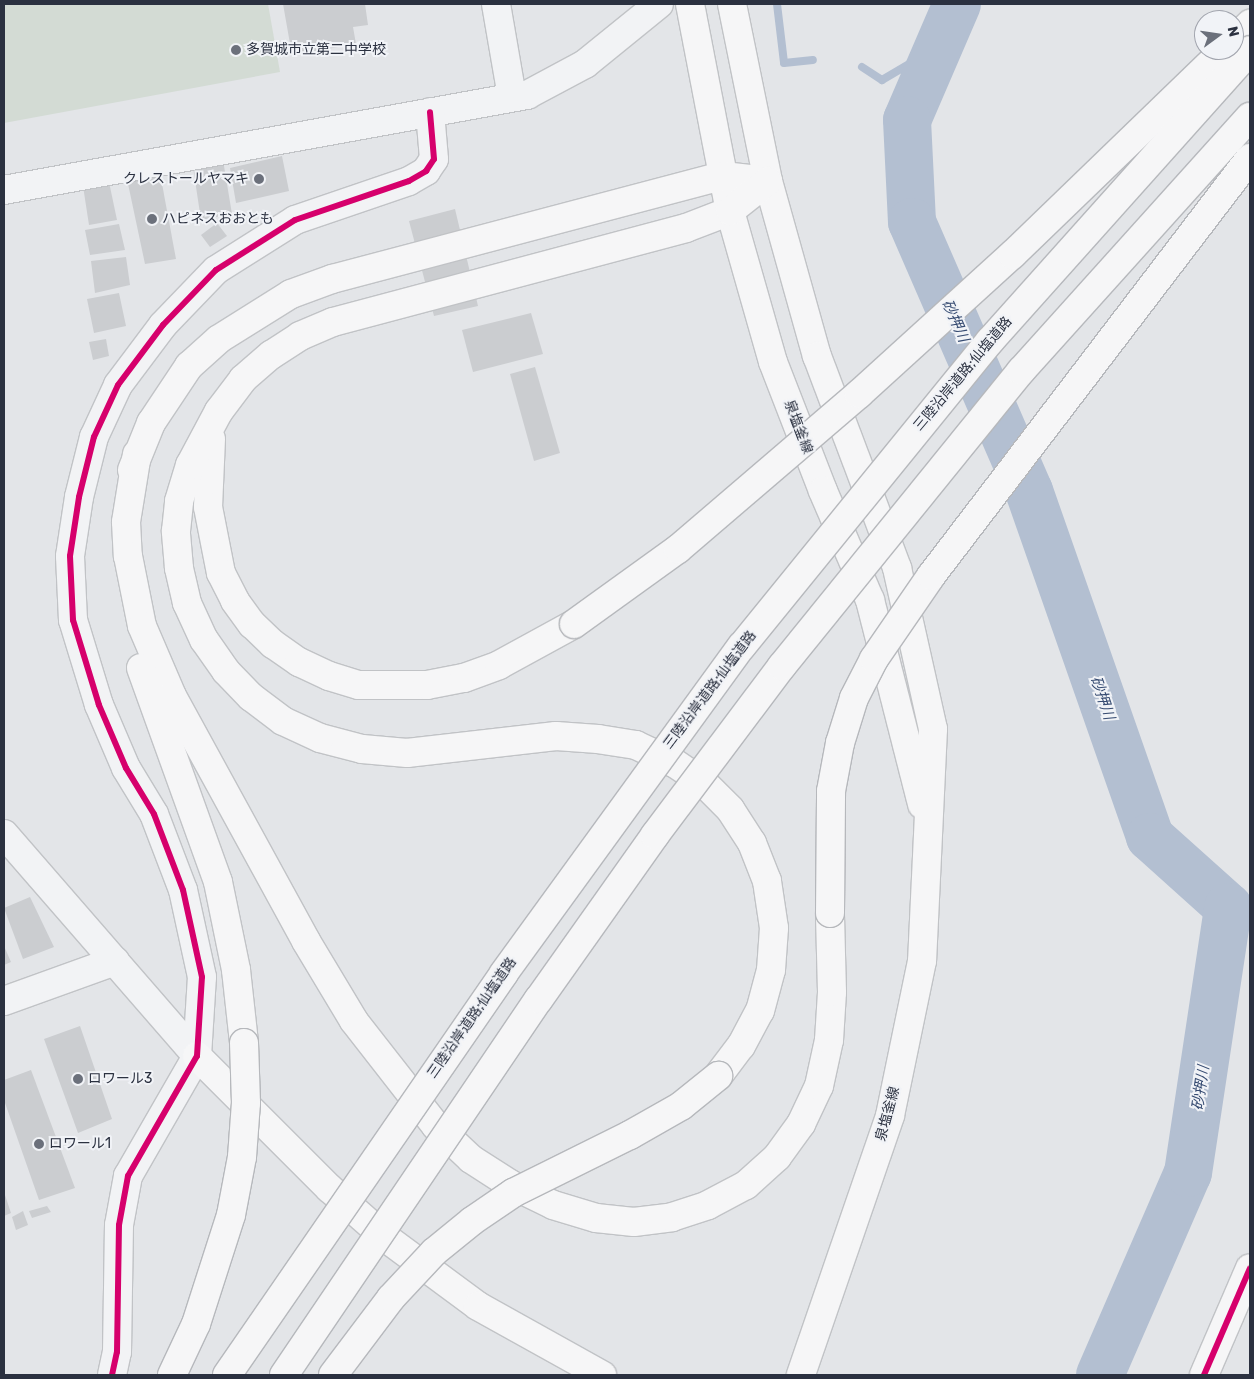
<!DOCTYPE html>
<html>
<head>
<meta charset="utf-8">
<style>
	body { margin:0 }
	#map { position:relative; width:1254px; height:1379px; overflow:hidden; background:#e3e5e8; font-family:Rubik,"Noto Sans JP",sans-serif }
	div>[style] { position:absolute }
	[style*='--x'] { left:calc(var(--x)*1px); top:calc(var(--y)*1px); width:calc(var(--w)*1px); rotate:calc(var(--a)*1deg) }
	.green>* { inset:0; background:#d3dbd4 }
	.stream>* { height:8px; margin:-4px; padding:0 4px; transform-origin:4px; border-radius:4px; background:#b3bfd1 }
	.river>* { height:48px; margin:-24px; padding:0 24px; transform-origin:24px; border-radius:24px; background:#b3bfd1 }
	.building>* { inset:0; background:#cbcdd0 }
	.roads { filter:drop-shadow(1px 0 #c1c3c6) drop-shadow(-1px 0 #c1c3c6) drop-shadow(0 1px #c1c3c6) drop-shadow(0 -1px #c1c3c6) }
	.street>* { height:28px; margin:-14px; padding:0 14px; transform-origin:14px; border-radius:14px; background:#f2f3f5 }
	.secondary>* { height:28px; margin:-14px; padding:0 14px; transform-origin:14px; border-radius:14px; background:#f6f6f7 }
	.primary>* { height:28px; margin:-14px; padding:0 14px; transform-origin:14px; border-radius:14px; background:#f6f6f7 }
	.highway>* { height:28px; margin:-14px; padding:0 14px; transform-origin:14px; border-radius:14px; background:#f6f6f7 }
	.bridges { filter:drop-shadow(1px 0 #b6b8bc) drop-shadow(-1px 0 #b6b8bc) drop-shadow(0 1px #b6b8bc) drop-shadow(0 -1px #b6b8bc) }
	.highway-bridge>* { height:28px; margin:-14px; padding:0 14px; transform-origin:14px; border-radius:14px; background:#f6f6f7 }
	.cycleway>* { height:6px; margin:-3px; padding:0 3px; transform-origin:3px; border-radius:3px; background:#d6006c }
	.dots>* { width:14px; height:14px; translate:-50% -50%; box-sizing:border-box; border:2px solid #f1f3f7; border-radius:50% }
	span { translate:-50% -50%; white-space:nowrap; text-align:center; line-height:1.15; -webkit-text-stroke:4px #f1f3f7; paint-order:stroke }
	.poi-label { font-size:14px; color:#2b3140 }
	.left { translate:0 -50%; text-align:left }
	.right { translate:-100% -50%; text-align:right }
	.street-label { font-size:14px; color:#2b3140 }
	.water-label { font-size:15px; color:#374c72; font-style:italic }
	.frame { position:absolute; inset:0; border:5px solid #2b3140; pointer-events:none }
	.north { position:absolute; left:1194px; top:10px; width:50px; height:50px; box-sizing:border-box; background:#f1f3f7; border:1px solid #a2a5ae; border-radius:50%; rotate:76deg; font-size:14px; font-weight:700; line-height:20px; text-align:center; color:#2b3140 }
	.north::after { content:''; display:block; margin:auto; width:18px; height:22px; background:#6b707b; clip-path:polygon(50% 0,100% 100%,50% 72%,0 100%) }
</style>
</head>
<body>
<div id="map">
	<div class="green">
		<i style="clip-path:polygon(4px 4px,268px 4px,280px 72px,4px 123px)"></i>
	</div>
	<div class="stream">
		<i style="--x:777;--y:4;--w:59;--a:83.2"></i>
		<i style="--x:784;--y:63;--w:29;--a:-6"></i>
		<i style="--x:862;--y:67;--w:24;--a:33"></i>
		<i style="--x:882;--y:80;--w:65;--a:-30.5"></i>
	</div>
	<div class="river">
		<i style="--x:957;--y:4;--w:126;--a:113.3"></i>
		<i style="--x:907;--y:120;--w:102;--a:87.2"></i>
		<i style="--x:912;--y:222;--w:293;--a:66.5"></i>
		<i style="--x:1029;--y:491;--w:367;--a:70.7"></i>
		<i style="--x:1150;--y:837;--w:105;--a:41.9"></i>
		<i style="--x:1100;--y:1375;--w:220;--a:-66.5"></i>
		<i style="--x:1188;--y:1173;--w:269;--a:-81.4"></i>
	</div>
	<div class="building">
		<i style="clip-path:polygon(283px 4px,365px 4px,368px 25px,353px 27px,356px 44px,292px 55px)"></i>
		<i style="clip-path:polygon(282px 156px,289px 191px,236px 203px,230px 168px)"></i>
		<i style="clip-path:polygon(223px 160px,232px 214px,201px 220px,193px 167px)"></i>
		<i style="clip-path:polygon(160px 173px,176px 259px,145px 264px,127px 179px)"></i>
		<i style="clip-path:polygon(109px 182px,117px 220px,89px 225px,83px 186px)"></i>
		<i style="clip-path:polygon(455px 209px,478px 306px,434px 316px,409px 221px)"></i>
		<i style="clip-path:polygon(217px 223px,227px 236px,210px 247px,201px 235px)"></i>
		<i style="clip-path:polygon(119px 224px,125px 250px,90px 255px,85px 230px)"></i>
		<i style="clip-path:polygon(126px 257px,130px 285px,95px 293px,91px 261px)"></i>
		<i style="clip-path:polygon(119px 293px,126px 326px,94px 333px,87px 299px)"></i>
		<i style="clip-path:polygon(531px 313px,543px 354px,473px 372px,462px 330px)"></i>
		<i style="clip-path:polygon(106px 339px,109px 356px,93px 360px,89px 342px)"></i>
		<i style="clip-path:polygon(535px 367px,560px 453px,534px 461px,510px 374px)"></i>
		<i style="clip-path:polygon(30px 897px,54px 947px,23px 959px,4px 908px)"></i>
		<i style="clip-path:polygon(4px 946px,11px 962px,4px 965px)"></i>
		<i style="clip-path:polygon(80px 1026px,112px 1119px,78px 1133px,44px 1039px)"></i>
		<i style="clip-path:polygon(31px 1070px,75px 1188px,39px 1200px,4px 1100px,4px 1080px)"></i>
		<i style="clip-path:polygon(4px 1192px,11px 1213px,4px 1216px)"></i>
		<i style="clip-path:polygon(47px 1206px,51px 1212px,32px 1218px,29px 1211px)"></i>
		<i style="clip-path:polygon(23px 1211px,28px 1225px,16px 1230px,12px 1217px)"></i>
	</div>
	<div class="roads">
		<div class="street">
			<i style="--x:496;--y:4;--w:94;--a:80.2"></i>
			<i style="--x:4;--y:190;--w:532;--a:-10.3"></i>
			<i style="--x:527;--y:95;--w:66;--a:-28.1"></i>
			<i style="--x:585;--y:64;--w:95;--a:-39"></i>
			<i style="--x:4;--y:834;--w:294;--a:49"></i>
			<i style="--x:4;--y:1001;--w:118;--a:-19.8"></i>
			<i style="--x:112;--y:1375;--w:24;--a:-78"></i>
			<i style="--x:117;--y:1352;--w:127;--a:-89.1"></i>
			<i style="--x:119;--y:1225;--w:50;--a:-79.6"></i>
			<i style="--x:128;--y:1176;--w:138;--a:-60.1"></i>
			<i style="--x:197;--y:1056;--w:79;--a:-86.4"></i>
			<i style="--x:202;--y:977;--w:89;--a:-102.3"></i>
			<i style="--x:183;--y:890;--w:81;--a:-110.9"></i>
			<i style="--x:154;--y:814;--w:54;--a:-121.3"></i>
			<i style="--x:126;--y:768;--w:69;--a:-113.2"></i>
			<i style="--x:99;--y:705;--w:89;--a:-107"></i>
			<i style="--x:73;--y:620;--w:64;--a:-92.7"></i>
			<i style="--x:70;--y:556;--w:60;--a:-81.3"></i>
			<i style="--x:79;--y:497;--w:62;--a:-76"></i>
			<i style="--x:94;--y:437;--w:57;--a:-65.2"></i>
			<i style="--x:118;--y:385;--w:75;--a:-53.1"></i>
			<i style="--x:163;--y:325;--w:76;--a:-46.1"></i>
			<i style="--x:216;--y:270;--w:93;--a:-32.3"></i>
			<i style="--x:295;--y:220;--w:120;--a:-18.9"></i>
			<i style="--x:409;--y:181;--w:20;--a:-30"></i>
			<i style="--x:426;--y:171;--w:14;--a:-56"></i>
			<i style="--x:434;--y:159;--w:47;--a:-94.9"></i>
		</div>
		<div class="secondary">
			<i style="--x:197;--y:1056;--w:187;--a:45"></i>
			<i style="--x:329;--y:1188;--w:76;--a:41.3"></i>
			<i style="--x:386;--y:1238;--w:114;--a:36.5"></i>
			<i style="--x:478;--y:1306;--w:142;--a:29.1"></i>
			<i style="--x:1204;--y:1375;--w:116;--a:-66.7"></i>
		</div>
		<div class="primary">
			<i style="--x:690;--y:4;--w:211;--a:79.1"></i>
			<i style="--x:730;--y:211;--w:157;--a:74.1"></i>
			<i style="--x:773;--y:362;--w:138;--a:68.8"></i>
			<i style="--x:823;--y:491;--w:119;--a:66.7"></i>
			<i style="--x:870;--y:600;--w:211;--a:75.7"></i>
			<i style="--x:732;--y:4;--w:181;--a:78.5"></i>
			<i style="--x:768;--y:181;--w:182;--a:74.4"></i>
			<i style="--x:817;--y:356;--w:227;--a:69.3"></i>
			<i style="--x:897;--y:568;--w:165;--a:77.4"></i>
			<i style="--x:933;--y:729;--w:232;--a:92.7"></i>
			<i style="--x:922;--y:961;--w:158;--a:101.7"></i>
			<i style="--x:890;--y:1116;--w:274;--a:109"></i>
		</div>
		<div class="highway">
			<i style="--x:1234;--y:40;--w:23;--a:-45"></i>
			<i style="--x:211;--y:439;--w:68;--a:92.5"></i>
			<i style="--x:208;--y:507;--w:67;--a:78.9"></i>
			<i style="--x:221;--y:573;--w:31;--a:63"></i>
			<i style="--x:235;--y:601;--w:29;--a:54"></i>
			<i style="--x:252;--y:624;--w:29;--a:44"></i>
			<i style="--x:273;--y:644;--w:32;--a:35"></i>
			<i style="--x:299;--y:662;--w:33;--a:25"></i>
			<i style="--x:329;--y:676;--w:31;--a:17"></i>
			<i style="--x:359;--y:685;--w:68;--a:0"></i>
			<i style="--x:427;--y:685;--w:38;--a:-11"></i>
			<i style="--x:464;--y:678;--w:37;--a:-20"></i>
			<i style="--x:499;--y:665;--w:85;--a:-28.7"></i>
			<i style="--x:137;--y:454;--w:69;--a:99.2"></i>
			<i style="--x:126;--y:522;--w:34;--a:87"></i>
			<i style="--x:128;--y:556;--w:71;--a:78.7"></i>
			<i style="--x:142;--y:626;--w:76;--a:66.8"></i>
			<i style="--x:172;--y:696;--w:279;--a:61.3"></i>
			<i style="--x:306;--y:941;--w:93;--a:59"></i>
			<i style="--x:354;--y:1021;--w:133;--a:52"></i>
			<i style="--x:436;--y:1126;--w:48;--a:43.3"></i>
			<i style="--x:471;--y:1159;--w:46;--a:32.7"></i>
			<i style="--x:510;--y:1184;--w:48;--a:26"></i>
			<i style="--x:553;--y:1205;--w:45;--a:16.8"></i>
			<i style="--x:596;--y:1218;--w:38;--a:6"></i>
			<i style="--x:634;--y:1222;--w:38;--a:-7"></i>
			<i style="--x:672;--y:1217;--w:38;--a:-18"></i>
			<i style="--x:708;--y:1205;--w:43;--a:-27.8"></i>
			<i style="--x:746;--y:1185;--w:42;--a:-42.1"></i>
			<i style="--x:777;--y:1157;--w:41;--a:-54"></i>
			<i style="--x:801;--y:1124;--w:42;--a:-64.7"></i>
			<i style="--x:819;--y:1086;--w:47;--a:-77.7"></i>
			<i style="--x:829;--y:1040;--w:48;--a:-86.4"></i>
			<i style="--x:832;--y:992;--w:79;--a:-91.5"></i>
			<i style="--x:132;--y:470;--w:51;--a:-68"></i>
			<i style="--x:151;--y:423;--w:69;--a:-56.3"></i>
			<i style="--x:189;--y:366;--w:40;--a:-42"></i>
			<i style="--x:219;--y:339;--w:85;--a:-32"></i>
			<i style="--x:291;--y:294;--w:44;--a:-20.1"></i>
			<i style="--x:332;--y:279;--w:404;--a:-14.8"></i>
			<i style="--x:723;--y:176;--w:45;--a:6.3"></i>
			<i style="--x:141;--y:668;--w:227;--a:70.2"></i>
			<i style="--x:218;--y:882;--w:90;--a:78.4"></i>
			<i style="--x:236;--y:970;--w:73;--a:83.7"></i>
			<i style="--x:718;--y:1076;--w:38;--a:-53"></i>
			<i style="--x:741;--y:1046;--w:40;--a:-62"></i>
			<i style="--x:760;--y:1011;--w:42;--a:-75"></i>
			<i style="--x:771;--y:970;--w:42;--a:-85.9"></i>
			<i style="--x:774;--y:928;--w:48;--a:-98.5"></i>
			<i style="--x:767;--y:881;--w:41;--a:-111.5"></i>
			<i style="--x:752;--y:843;--w:40;--a:-122.9"></i>
			<i style="--x:730;--y:809;--w:37;--a:-135"></i>
			<i style="--x:704;--y:783;--w:36;--a:-146"></i>
			<i style="--x:674;--y:763;--w:42;--a:-154.7"></i>
			<i style="--x:636;--y:745;--w:38;--a:-171"></i>
			<i style="--x:598;--y:739;--w:42;--a:-175.9"></i>
			<i style="--x:556;--y:736;--w:150;--a:173.5"></i>
			<i style="--x:407;--y:753;--w:45;--a:-174.9"></i>
			<i style="--x:362;--y:749;--w:43;--a:-165.3"></i>
			<i style="--x:320;--y:738;--w:41;--a:-155.3"></i>
			<i style="--x:283;--y:721;--w:40;--a:-143"></i>
			<i style="--x:251;--y:697;--w:36;--a:-134"></i>
			<i style="--x:226;--y:671;--w:38;--a:-125"></i>
			<i style="--x:204;--y:640;--w:41;--a:-114.7"></i>
			<i style="--x:187;--y:603;--w:36;--a:-103"></i>
			<i style="--x:179;--y:568;--w:37;--a:-95"></i>
			<i style="--x:176;--y:531;--w:30;--a:-84"></i>
			<i style="--x:179;--y:501;--w:38;--a:-73"></i>
			<i style="--x:190;--y:465;--w:61;--a:-61.8"></i>
			<i style="--x:219;--y:411;--w:40;--a:-53"></i>
			<i style="--x:243;--y:379;--w:37;--a:-41"></i>
			<i style="--x:271;--y:355;--w:35;--a:-33"></i>
			<i style="--x:300;--y:336;--w:36;--a:-23"></i>
			<i style="--x:333;--y:322;--w:365;--a:-14.9"></i>
			<i style="--x:686;--y:228;--w:47;--a:-21.1"></i>
			<i style="--x:730;--y:211;--w:48;--a:-38.3"></i>
		</div>
	</div>
	<div class="bridges">
		<div class="highway-bridge">
			<i style="--x:574;--y:624;--w:128;--a:-35.8"></i>
			<i style="--x:678;--y:549;--w:238;--a:-40.6"></i>
			<i style="--x:859;--y:394;--w:207;--a:-42.3"></i>
			<i style="--x:1012;--y:255;--w:295;--a:-44"></i>
			<i style="--x:830;--y:913;--w:122;--a:-89.5"></i>
			<i style="--x:831;--y:791;--w:49;--a:-79.4"></i>
			<i style="--x:840;--y:743;--w:47;--a:-72.7"></i>
			<i style="--x:854;--y:698;--w:44;--a:-62.9"></i>
			<i style="--x:874;--y:659;--w:101;--a:-55.5"></i>
			<i style="--x:931;--y:576;--w:526;--a:-52.65"></i>
			<i style="--x:172;--y:1375;--w:56;--a:-64.8"></i>
			<i style="--x:196;--y:1324;--w:114;--a:-72.2"></i>
			<i style="--x:231;--y:1215;--w:59;--a:-79.3"></i>
			<i style="--x:242;--y:1157;--w:54;--a:-85.8"></i>
			<i style="--x:246;--y:1103;--w:60;--a:-91.9"></i>
			<i style="--x:227;--y:1375;--w:488;--a:-55.4"></i>
			<i style="--x:504;--y:973;--w:404;--a:-54"></i>
			<i style="--x:742;--y:646;--w:393;--a:-50.9"></i>
			<i style="--x:990;--y:341;--w:390;--a:-48.2"></i>
			<i style="--x:284;--y:1375;--w:454;--a:-55.9"></i>
			<i style="--x:539;--y:999;--w:201;--a:-54.7"></i>
			<i style="--x:655;--y:835;--w:211;--a:-53.1"></i>
			<i style="--x:782;--y:666;--w:380;--a:-51"></i>
			<i style="--x:1021;--y:371;--w:342;--a:-48"></i>
			<i style="--x:333;--y:1375;--w:96;--a:-53"></i>
			<i style="--x:391;--y:1298;--w:63;--a:-46.9"></i>
			<i style="--x:434;--y:1252;--w:49;--a:-39.2"></i>
			<i style="--x:472;--y:1221;--w:50;--a:-34.3"></i>
			<i style="--x:513;--y:1193;--w:131;--a:-26.4"></i>
			<i style="--x:630;--y:1135;--w:59;--a:-29.6"></i>
			<i style="--x:681;--y:1106;--w:48;--a:-39"></i>
		</div>
	</div>
	<div class="cycleway">
		<i style="--x:112;--y:1375;--w:24;--a:-78"></i>
		<i style="--x:117;--y:1352;--w:127;--a:-89.1"></i>
		<i style="--x:119;--y:1225;--w:50;--a:-79.6"></i>
		<i style="--x:128;--y:1176;--w:138;--a:-60.1"></i>
		<i style="--x:197;--y:1056;--w:79;--a:-86.4"></i>
		<i style="--x:202;--y:977;--w:89;--a:-102.3"></i>
		<i style="--x:183;--y:890;--w:81;--a:-110.9"></i>
		<i style="--x:154;--y:814;--w:54;--a:-121.3"></i>
		<i style="--x:126;--y:768;--w:69;--a:-113.2"></i>
		<i style="--x:99;--y:705;--w:89;--a:-107"></i>
		<i style="--x:73;--y:620;--w:64;--a:-92.7"></i>
		<i style="--x:70;--y:556;--w:60;--a:-81.3"></i>
		<i style="--x:79;--y:497;--w:62;--a:-76"></i>
		<i style="--x:94;--y:437;--w:57;--a:-65.2"></i>
		<i style="--x:118;--y:385;--w:75;--a:-53.1"></i>
		<i style="--x:163;--y:325;--w:76;--a:-46.1"></i>
		<i style="--x:216;--y:270;--w:93;--a:-32.3"></i>
		<i style="--x:295;--y:220;--w:120;--a:-18.9"></i>
		<i style="--x:409;--y:181;--w:20;--a:-30"></i>
		<i style="--x:426;--y:171;--w:14;--a:-56"></i>
		<i style="--x:434;--y:159;--w:47;--a:-94.9"></i>
		<i style="--x:1204;--y:1375;--w:116;--a:-66.7"></i>
	</div>
	<div class="dots">
		<i style="left:236px;top:50px;background:#6b707b"></i>
		<i style="left:259px;top:179px;background:#6b707b"></i>
		<i style="left:152px;top:219px;background:#6b707b"></i>
		<i style="left:78px;top:1079px;background:#6b707b"></i>
		<i style="left:39px;top:1144px;background:#6b707b"></i>
	</div>
	<div class="poi-label">
		<span class="left" style="left:246px;top:50px">多賀城市立第二中学校</span>
		<span class="right" style="left:249px;top:179px">クレストールヤマキ</span>
		<span class="left" style="left:162px;top:219px">ハピネスおおとも</span>
		<span class="left" style="left:88px;top:1079px">ロワール3</span>
		<span class="left" style="left:49px;top:1144px">ロワール1</span>
	</div>
	<div class="street-label">
		<span style="left:963px;top:374px;rotate:-50deg">三陸沿岸道路;仙塩道路</span>
		<span style="left:798px;top:427px;rotate:69deg">泉塩釜線</span>
		<span style="left:710px;top:690px;rotate:-53deg">三陸沿岸道路;仙塩道路</span>
		<span style="left:472px;top:1018px;rotate:-55deg">三陸沿岸道路;仙塩道路</span>
		<span style="left:888px;top:1114px;rotate:-75deg">泉塩釜線</span>
	</div>
	<div class="water-label">
		<span style="left:955px;top:321px;rotate:66deg">砂押川</span>
		<span style="left:1102px;top:698px;rotate:71deg">砂押川</span>
		<span style="left:1201px;top:1088px;rotate:-82deg">砂押川</span>
	</div>
	<div class="frame"></div>
	<div class="north">N</div>
</div>
</body>
</html>
